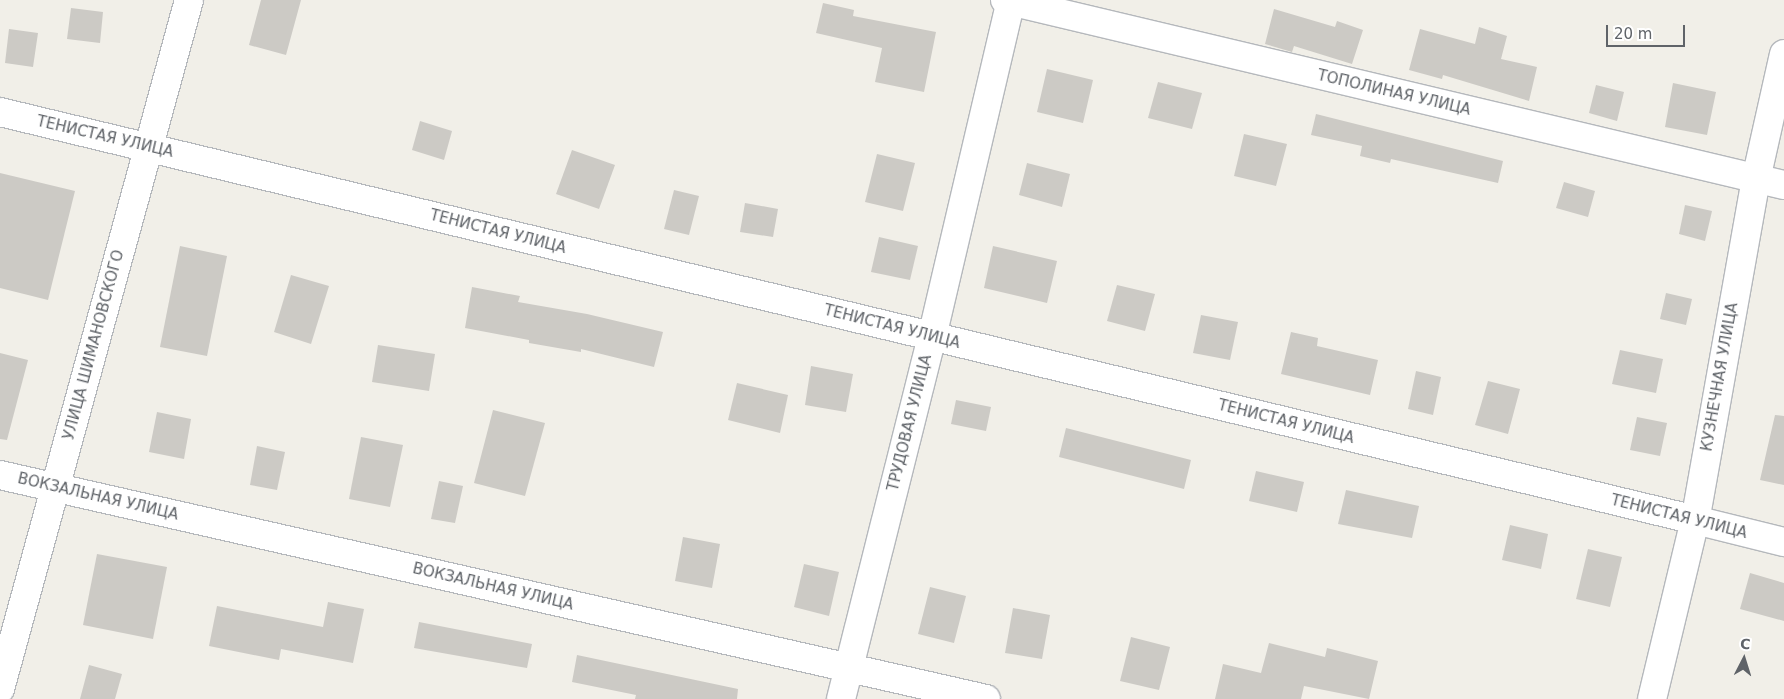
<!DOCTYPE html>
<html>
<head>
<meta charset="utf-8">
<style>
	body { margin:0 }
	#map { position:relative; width:1784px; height:699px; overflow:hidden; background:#f1efe8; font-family:"DejaVu Sans",sans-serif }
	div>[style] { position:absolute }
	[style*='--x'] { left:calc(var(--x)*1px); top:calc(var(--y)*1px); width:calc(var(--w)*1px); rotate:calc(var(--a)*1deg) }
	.building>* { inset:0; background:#cccac5 }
	.roads { filter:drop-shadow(1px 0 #b5b8bc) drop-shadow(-1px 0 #b5b8bc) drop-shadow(0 1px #b5b8bc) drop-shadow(0 -1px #b5b8bc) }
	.minor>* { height:28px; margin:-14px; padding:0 14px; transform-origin:14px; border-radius:14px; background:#fff }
	.tertiary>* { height:28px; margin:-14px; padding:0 14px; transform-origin:14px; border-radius:14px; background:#fff }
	span { translate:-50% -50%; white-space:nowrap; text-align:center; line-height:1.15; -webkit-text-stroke:4px #fff; paint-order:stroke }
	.street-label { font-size:15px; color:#5f6368 }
	.north { position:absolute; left:1719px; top:634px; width:50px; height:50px; -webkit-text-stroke:4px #fff; paint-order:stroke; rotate:5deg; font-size:14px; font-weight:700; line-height:20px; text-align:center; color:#5f6368 }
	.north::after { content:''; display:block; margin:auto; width:18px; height:22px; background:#5f6368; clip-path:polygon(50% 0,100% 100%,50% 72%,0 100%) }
	.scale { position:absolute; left:1606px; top:25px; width:79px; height:22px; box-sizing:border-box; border:2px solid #5f6368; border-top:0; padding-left:6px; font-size:15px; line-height:18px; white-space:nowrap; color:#5f6368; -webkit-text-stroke:4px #fff; paint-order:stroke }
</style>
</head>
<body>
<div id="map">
	<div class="building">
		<i style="clip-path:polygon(261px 0,301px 0,286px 55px,249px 45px)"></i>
		<i style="clip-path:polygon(823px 3px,854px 10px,853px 16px,936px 32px,924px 92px,875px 82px,882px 48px,816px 33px)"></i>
		<i style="clip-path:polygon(71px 8px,103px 12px,100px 43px,67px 39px)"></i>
		<i style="clip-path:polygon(1274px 9px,1335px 27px,1337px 21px,1363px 30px,1352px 64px,1294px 46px,1292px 52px,1265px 44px)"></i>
		<i style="clip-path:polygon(1479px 27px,1507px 36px,1501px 59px,1537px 67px,1529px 101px,1443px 75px,1442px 79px,1409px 70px,1420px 29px,1475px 44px)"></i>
		<i style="clip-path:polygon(9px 29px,38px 33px,33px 67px,5px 63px)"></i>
		<i style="clip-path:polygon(1047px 69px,1093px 80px,1083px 123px,1037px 112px)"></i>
		<i style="clip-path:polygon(1158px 82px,1202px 93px,1192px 129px,1148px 118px)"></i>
		<i style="clip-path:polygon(1673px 83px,1716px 92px,1707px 135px,1665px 127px)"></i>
		<i style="clip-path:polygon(1596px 85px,1624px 92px,1617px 121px,1589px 113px)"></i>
		<i style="clip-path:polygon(1316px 114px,1503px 161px,1498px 183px,1391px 159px,1390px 163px,1360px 156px,1362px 146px,1311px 135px)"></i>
		<i style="clip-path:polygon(420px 121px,452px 131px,444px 160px,412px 150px)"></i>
		<i style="clip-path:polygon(1244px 134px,1287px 144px,1276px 186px,1234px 176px)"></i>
		<i style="clip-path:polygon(572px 150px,615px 165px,599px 209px,556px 194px)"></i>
		<i style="clip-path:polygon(877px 154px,915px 163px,903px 211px,865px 202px)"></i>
		<i style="clip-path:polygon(1027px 163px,1070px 174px,1062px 207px,1019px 195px)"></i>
		<i style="clip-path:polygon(0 173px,75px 191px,48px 300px,0 288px)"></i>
		<i style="clip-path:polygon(1564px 182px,1595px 191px,1588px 217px,1556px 208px)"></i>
		<i style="clip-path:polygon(674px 190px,699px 196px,689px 235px,664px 229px)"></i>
		<i style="clip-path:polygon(745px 203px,778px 209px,773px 237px,740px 232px)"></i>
		<i style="clip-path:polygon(1685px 205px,1712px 211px,1705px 241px,1679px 234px)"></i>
		<i style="clip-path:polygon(879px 237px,918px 246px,910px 280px,871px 272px)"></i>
		<i style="clip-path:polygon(180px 246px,227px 256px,207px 356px,160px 347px)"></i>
		<i style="clip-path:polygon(993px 246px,1057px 261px,1047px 303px,984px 288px)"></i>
		<i style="clip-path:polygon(291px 275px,329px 286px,311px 344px,274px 332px)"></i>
		<i style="clip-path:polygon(1117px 285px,1155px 294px,1145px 331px,1107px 321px)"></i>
		<i style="clip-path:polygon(472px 287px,520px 296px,518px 302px,587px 314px,663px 332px,654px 367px,581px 349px,581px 352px,529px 343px,529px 340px,465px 328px)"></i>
		<i style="clip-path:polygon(1666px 293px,1692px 299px,1686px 325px,1660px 319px)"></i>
		<i style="clip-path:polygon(1201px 315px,1238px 322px,1230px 360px,1193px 353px)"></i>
		<i style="clip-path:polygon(1291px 332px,1318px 338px,1317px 346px,1378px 360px,1370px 395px,1281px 374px)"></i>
		<i style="clip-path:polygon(378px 345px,435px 354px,429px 391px,372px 382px)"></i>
		<i style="clip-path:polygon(1620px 350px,1663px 359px,1656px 393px,1612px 384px)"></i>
		<i style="clip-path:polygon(0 353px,28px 360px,7px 440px,0 439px)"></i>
		<i style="clip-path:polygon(811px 366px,853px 374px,846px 412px,805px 405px)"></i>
		<i style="clip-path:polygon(1416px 371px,1441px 377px,1433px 415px,1408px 409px)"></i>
		<i style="clip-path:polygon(1488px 381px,1520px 389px,1508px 434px,1475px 425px)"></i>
		<i style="clip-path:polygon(737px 383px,788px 395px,780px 433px,728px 420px)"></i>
		<i style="clip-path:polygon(956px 400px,991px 407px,986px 431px,951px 424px)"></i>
		<i style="clip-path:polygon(493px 410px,545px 423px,525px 496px,474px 483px)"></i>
		<i style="clip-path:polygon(157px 412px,191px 419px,184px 459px,149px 452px)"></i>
		<i style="clip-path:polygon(1775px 415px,1784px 416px,1784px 485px,1760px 480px)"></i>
		<i style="clip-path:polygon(1637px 417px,1667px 423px,1660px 456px,1630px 450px)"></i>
		<i style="clip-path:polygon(1066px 428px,1191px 460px,1184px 489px,1059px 457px)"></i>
		<i style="clip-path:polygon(361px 437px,403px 445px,390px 507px,349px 499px)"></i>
		<i style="clip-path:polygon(257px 446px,285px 452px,277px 490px,250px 485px)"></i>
		<i style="clip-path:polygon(1256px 471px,1304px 482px,1297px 512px,1249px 501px)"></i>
		<i style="clip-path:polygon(439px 481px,463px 486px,455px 523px,431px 519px)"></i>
		<i style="clip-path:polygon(1346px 490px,1419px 506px,1412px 538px,1338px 524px)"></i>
		<i style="clip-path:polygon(1510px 525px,1548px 534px,1541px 569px,1502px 560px)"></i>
		<i style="clip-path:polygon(683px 537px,720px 544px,712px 588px,675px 581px)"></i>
		<i style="clip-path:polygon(1588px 549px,1622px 557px,1610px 607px,1576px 599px)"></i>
		<i style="clip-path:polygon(97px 554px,167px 567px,153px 639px,83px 625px)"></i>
		<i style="clip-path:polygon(804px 564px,839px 572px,829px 616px,794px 607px)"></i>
		<i style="clip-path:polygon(1750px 573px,1784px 583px,1784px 621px,1740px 609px)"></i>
		<i style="clip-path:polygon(930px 587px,966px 596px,954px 643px,918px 634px)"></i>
		<i style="clip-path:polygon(328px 602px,364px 609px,353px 663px,281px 649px,279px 660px,209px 646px,217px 606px,323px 627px)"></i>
		<i style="clip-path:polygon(1013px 608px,1050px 615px,1042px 659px,1005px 653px)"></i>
		<i style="clip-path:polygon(419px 622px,532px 644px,527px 668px,414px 648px)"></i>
		<i style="clip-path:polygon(1131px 637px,1170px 647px,1159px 690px,1120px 681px)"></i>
		<i style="clip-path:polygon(1269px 643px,1325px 657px,1327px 648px,1378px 661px,1369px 699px,1304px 686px,1301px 699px,1215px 699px,1223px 664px,1261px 673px)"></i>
		<i style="clip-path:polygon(577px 655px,738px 689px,737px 699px,635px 699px,636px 695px,572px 682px)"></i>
		<i style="clip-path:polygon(89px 665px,122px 674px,115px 699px,80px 699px)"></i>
	</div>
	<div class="roads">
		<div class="minor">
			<i style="--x:1005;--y:0;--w:801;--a:13.36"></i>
			<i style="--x:1784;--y:54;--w:128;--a:102.6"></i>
			<i style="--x:1756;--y:179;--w:346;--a:100.1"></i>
			<i style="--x:1695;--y:520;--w:92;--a:13.9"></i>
			<i style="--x:0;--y:475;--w:1011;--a:12.8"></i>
			<i style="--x:0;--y:689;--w:714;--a:-74.66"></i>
			<i style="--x:841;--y:699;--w:373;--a:-75.9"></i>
			<i style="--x:932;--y:337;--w:346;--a:-76.8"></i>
		</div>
		<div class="tertiary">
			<i style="--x:0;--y:112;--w:1743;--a:13.53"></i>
			<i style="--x:1695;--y:520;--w:184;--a:103.5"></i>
		</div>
	</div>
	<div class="street-label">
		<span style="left:1394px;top:93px;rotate:13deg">ТОПОЛИНАЯ УЛИЦА</span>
		<span style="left:105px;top:137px;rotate:13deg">ТЕНИСТАЯ УЛИЦА</span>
		<span style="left:498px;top:232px;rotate:14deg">ТЕНИСТАЯ УЛИЦА</span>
		<span style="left:892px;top:327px;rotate:14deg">ТЕНИСТАЯ УЛИЦА</span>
		<span style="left:94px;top:345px;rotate:-75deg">УЛИЦА ШИМАНОВСКОГО</span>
		<span style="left:1720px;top:377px;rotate:-80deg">КУЗНЕЧНАЯ УЛИЦА</span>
		<span style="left:1286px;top:422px;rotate:14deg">ТЕНИСТАЯ УЛИЦА</span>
		<span style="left:910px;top:423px;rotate:-76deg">ТРУДОВАЯ УЛИЦА</span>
		<span style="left:98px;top:497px;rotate:13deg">ВОКЗАЛЬНАЯ УЛИЦА</span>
		<span style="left:1679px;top:517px;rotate:14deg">ТЕНИСТАЯ УЛИЦА</span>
		<span style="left:493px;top:587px;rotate:13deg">ВОКЗАЛЬНАЯ УЛИЦА</span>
	</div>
	<div class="north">С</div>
	<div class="scale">20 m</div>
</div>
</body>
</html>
